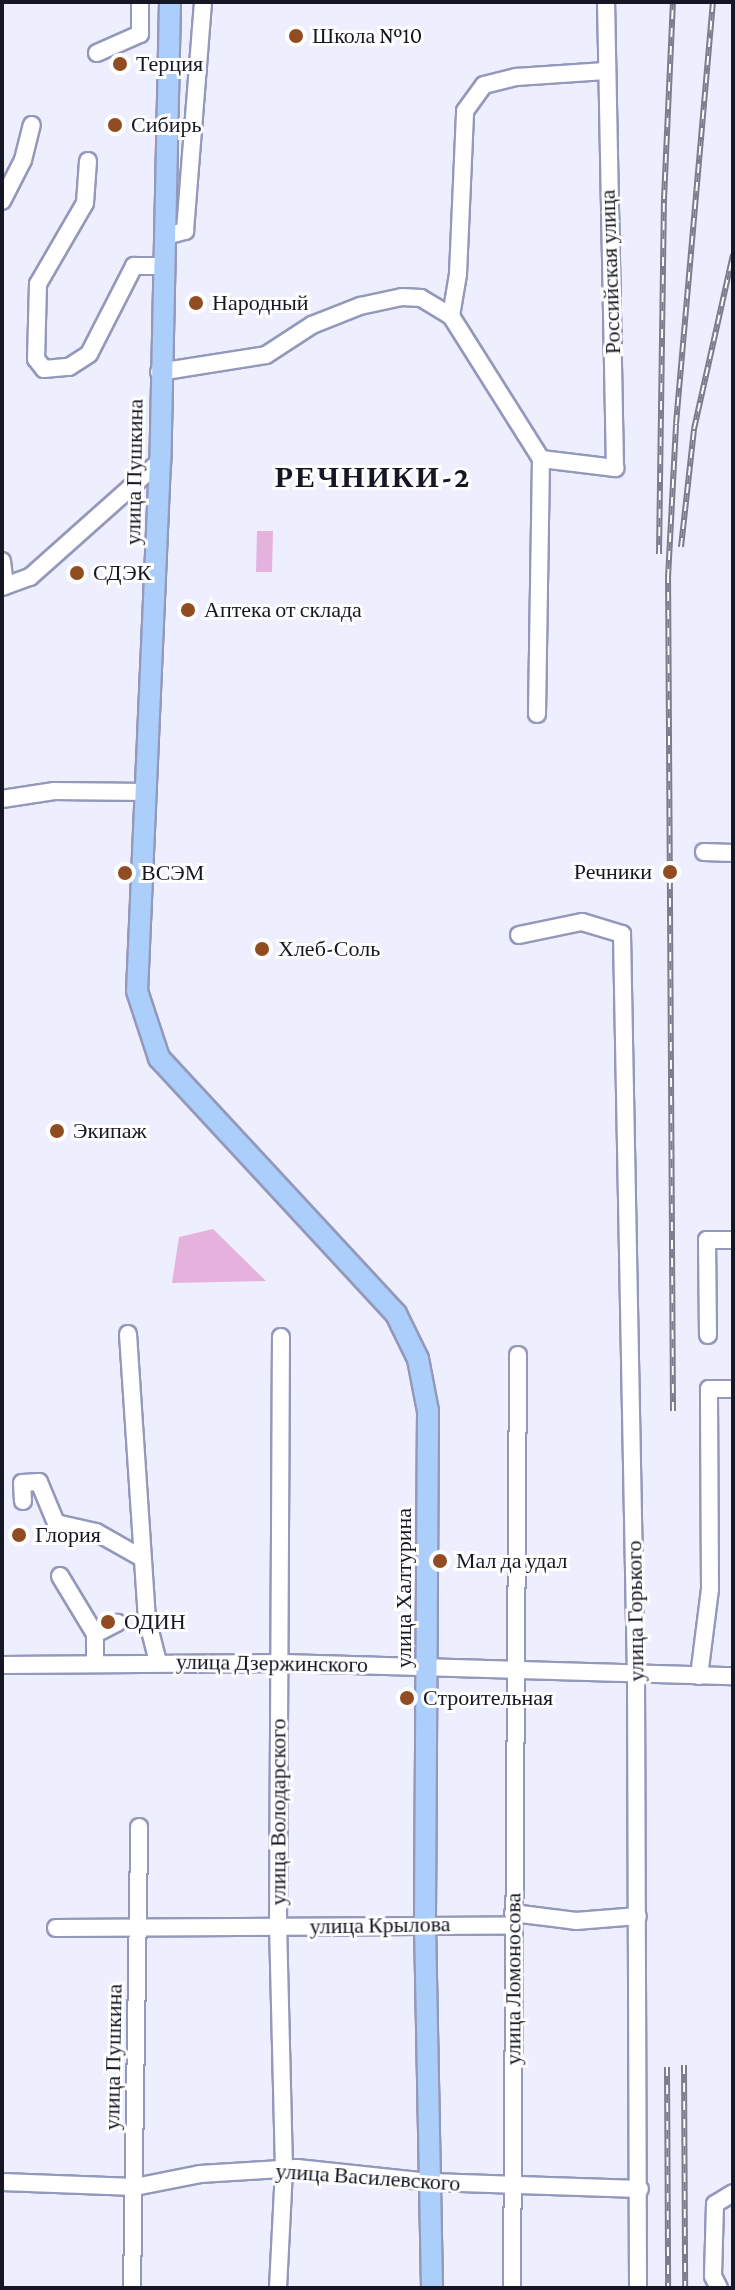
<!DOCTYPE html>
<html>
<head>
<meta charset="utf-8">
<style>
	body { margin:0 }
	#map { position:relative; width:735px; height:2290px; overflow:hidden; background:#edeffe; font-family:"Crimson Pro",serif }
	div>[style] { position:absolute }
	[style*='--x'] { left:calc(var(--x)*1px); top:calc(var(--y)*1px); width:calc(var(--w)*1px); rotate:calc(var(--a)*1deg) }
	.green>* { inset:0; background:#e5b2dd }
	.roads { filter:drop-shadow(2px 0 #9498ba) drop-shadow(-2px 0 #9498ba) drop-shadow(0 2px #9498ba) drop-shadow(0 -2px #9498ba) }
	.minor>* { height:16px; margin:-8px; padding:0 8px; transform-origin:8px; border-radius:8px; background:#fff }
	.major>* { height:20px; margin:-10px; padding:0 10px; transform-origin:10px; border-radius:10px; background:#abcefa }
	.rail>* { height:6px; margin-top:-3px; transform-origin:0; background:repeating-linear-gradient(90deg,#fefefe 0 9px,#7c7d8b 0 18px); box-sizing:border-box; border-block:2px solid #7c7d8b }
	.dots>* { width:22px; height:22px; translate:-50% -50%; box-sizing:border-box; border:4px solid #fefefe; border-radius:50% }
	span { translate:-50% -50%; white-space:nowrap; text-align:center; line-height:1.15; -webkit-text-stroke:6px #fefefe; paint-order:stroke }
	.poi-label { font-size:22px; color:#161724 }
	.left { translate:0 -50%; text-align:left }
	.right { translate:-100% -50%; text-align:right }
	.street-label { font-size:22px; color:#161724 }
	.district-label { font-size:30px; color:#161724; font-weight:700; letter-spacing:2px }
	.frame { position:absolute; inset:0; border:4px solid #161724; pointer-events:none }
</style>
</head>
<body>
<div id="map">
	<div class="green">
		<i style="clip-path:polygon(257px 531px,273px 531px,272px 572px,256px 572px)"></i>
		<i style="clip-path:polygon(213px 1229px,266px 1281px,172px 1283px,179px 1237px)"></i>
	</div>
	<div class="roads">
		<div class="minor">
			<i style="--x:97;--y:53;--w:47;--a:-23.8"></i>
			<i style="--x:140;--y:34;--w:32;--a:-90"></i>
			<i style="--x:88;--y:161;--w:42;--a:94.1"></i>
			<i style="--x:85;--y:203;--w:94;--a:120.1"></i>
			<i style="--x:38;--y:284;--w:75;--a:91.5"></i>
			<i style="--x:36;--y:359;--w:13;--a:51"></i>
			<i style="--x:44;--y:369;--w:25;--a:-5"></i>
			<i style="--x:69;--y:367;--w:24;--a:-33"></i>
			<i style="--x:89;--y:354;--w:99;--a:-62.9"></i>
			<i style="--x:134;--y:266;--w:31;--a:0"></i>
			<i style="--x:2;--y:201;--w:46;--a:-62.9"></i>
			<i style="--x:23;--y:160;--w:36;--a:-76"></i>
			<i style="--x:166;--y:236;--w:20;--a:-15"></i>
			<i style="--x:185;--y:231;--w:230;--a:-85.5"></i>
			<i style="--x:451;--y:316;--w:43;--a:-80.5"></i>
			<i style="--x:458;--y:274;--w:163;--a:-87.5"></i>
			<i style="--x:465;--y:111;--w:32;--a:-54"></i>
			<i style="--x:484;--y:85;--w:34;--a:-14"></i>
			<i style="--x:517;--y:77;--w:88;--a:-3.9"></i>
			<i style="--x:159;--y:372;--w:108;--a:-9"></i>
			<i style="--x:266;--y:355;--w:55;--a:-33.1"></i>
			<i style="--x:312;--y:325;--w:52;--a:-21.6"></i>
			<i style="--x:360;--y:306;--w:43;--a:-12.1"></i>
			<i style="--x:402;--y:297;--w:19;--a:3"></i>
			<i style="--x:421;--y:298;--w:35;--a:31"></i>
			<i style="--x:451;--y:316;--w:169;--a:57.8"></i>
			<i style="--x:541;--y:459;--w:255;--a:90.9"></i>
			<i style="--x:541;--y:459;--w:75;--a:6.9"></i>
			<i style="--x:615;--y:468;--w:466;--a:-91.1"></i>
			<i style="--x:2;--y:561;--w:25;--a:83"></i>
			<i style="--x:2;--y:587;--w:30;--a:-20"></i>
			<i style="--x:30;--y:577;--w:174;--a:-41.7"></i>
			<i style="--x:2;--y:799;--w:53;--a:-8.7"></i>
			<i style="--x:54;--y:791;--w:92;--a:0.6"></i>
			<i style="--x:704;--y:852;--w:29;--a:2"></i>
			<i style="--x:519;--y:935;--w:64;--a:-11.7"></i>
			<i style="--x:582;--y:922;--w:42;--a:16.7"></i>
			<i style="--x:622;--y:934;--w:743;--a:88.92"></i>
			<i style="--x:636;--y:1677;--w:611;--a:89.81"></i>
			<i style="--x:128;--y:1334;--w:286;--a:86.2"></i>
			<i style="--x:147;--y:1619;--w:44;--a:75.7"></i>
			<i style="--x:708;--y:1335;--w:95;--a:-90.6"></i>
			<i style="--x:707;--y:1240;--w:26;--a:0"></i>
			<i style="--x:23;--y:1501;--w:18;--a:-93"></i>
			<i style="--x:22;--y:1483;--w:17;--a:-3"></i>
			<i style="--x:39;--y:1482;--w:44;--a:67.5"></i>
			<i style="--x:56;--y:1523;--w:41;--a:12.7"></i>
			<i style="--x:96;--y:1532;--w:53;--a:29.5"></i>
			<i style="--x:60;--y:1576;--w:68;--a:58.9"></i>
			<i style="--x:95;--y:1634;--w:29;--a:90"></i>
			<i style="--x:95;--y:1634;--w:25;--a:-27"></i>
			<i style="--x:2;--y:1665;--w:281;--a:-0.4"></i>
			<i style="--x:283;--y:1663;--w:450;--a:1.7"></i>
			<i style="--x:699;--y:1676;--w:88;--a:-82.8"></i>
			<i style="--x:710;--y:1589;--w:200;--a:-90.3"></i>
			<i style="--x:709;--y:1389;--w:24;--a:0"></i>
			<i style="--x:513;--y:1913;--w:64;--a:7.2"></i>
			<i style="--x:576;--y:1921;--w:62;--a:-4.6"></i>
			<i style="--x:56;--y:1928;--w:457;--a:-0.3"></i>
			<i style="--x:2;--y:2182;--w:133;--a:2.2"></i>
			<i style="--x:135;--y:2187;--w:66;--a:-11.3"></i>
			<i style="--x:200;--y:2174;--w:97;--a:-3.5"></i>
			<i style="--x:297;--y:2168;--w:135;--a:6"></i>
			<i style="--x:431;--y:2182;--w:209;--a:1.9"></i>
			<i style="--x:132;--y:2288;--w:461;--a:-89.1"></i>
			<i style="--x:278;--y:2288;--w:119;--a:-87.1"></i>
			<i style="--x:284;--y:2169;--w:242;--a:-91.4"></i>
			<i style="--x:278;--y:1927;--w:590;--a:-89.71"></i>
			<i style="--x:512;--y:2288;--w:933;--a:-89.63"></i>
			<i style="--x:719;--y:2288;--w:13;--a:-117"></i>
			<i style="--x:713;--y:2276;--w:72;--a:-88.4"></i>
			<i style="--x:715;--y:2204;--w:21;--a:-31"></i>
		</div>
		<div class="major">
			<i style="--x:170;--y:2;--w:459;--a:91.2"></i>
			<i style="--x:160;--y:461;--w:530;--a:92.48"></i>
			<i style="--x:137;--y:991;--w:71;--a:71.8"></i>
			<i style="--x:159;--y:1058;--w:349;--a:47.2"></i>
			<i style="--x:396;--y:1314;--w:50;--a:63.9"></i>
			<i style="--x:418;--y:1359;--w:53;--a:79.1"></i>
			<i style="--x:428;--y:1411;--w:512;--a:90.34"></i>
			<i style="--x:425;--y:1923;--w:365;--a:88.9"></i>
		</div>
	</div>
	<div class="rail">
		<i style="--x:681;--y:547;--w:119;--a:-83.7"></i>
		<i style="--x:694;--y:429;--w:179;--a:-77.4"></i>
		<i style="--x:659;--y:554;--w:355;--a:-89.2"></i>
		<i style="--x:664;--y:199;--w:197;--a:-87.4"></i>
		<i style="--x:673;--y:1411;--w:833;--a:-90.34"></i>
		<i style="--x:668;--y:578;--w:154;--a:-87"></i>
		<i style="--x:676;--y:424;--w:424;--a:-85"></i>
		<i style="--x:684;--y:2065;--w:223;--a:89.7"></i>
		<i style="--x:667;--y:2067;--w:221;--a:89.7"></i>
	</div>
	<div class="dots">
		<i style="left:296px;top:36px;background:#914c21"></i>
		<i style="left:120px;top:64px;background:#914c21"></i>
		<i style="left:115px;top:125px;background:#914c21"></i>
		<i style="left:196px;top:303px;background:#914c21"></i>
		<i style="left:77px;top:573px;background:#914c21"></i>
		<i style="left:188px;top:610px;background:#914c21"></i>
		<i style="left:670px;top:872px;background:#914c21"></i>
		<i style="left:125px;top:873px;background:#914c21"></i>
		<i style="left:262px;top:949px;background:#914c21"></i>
		<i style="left:57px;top:1131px;background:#914c21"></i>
		<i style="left:19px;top:1535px;background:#914c21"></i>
		<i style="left:440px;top:1561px;background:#914c21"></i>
		<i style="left:108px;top:1622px;background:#914c21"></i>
		<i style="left:407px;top:1698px;background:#914c21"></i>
	</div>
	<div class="poi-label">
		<span class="left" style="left:312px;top:36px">Школа №10</span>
		<span class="left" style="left:136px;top:64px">Терция</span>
		<span class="left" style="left:131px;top:125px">Сибирь</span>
		<span class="left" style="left:212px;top:303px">Народный</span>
		<span class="left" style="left:93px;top:573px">СДЭК</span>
		<span class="left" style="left:204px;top:610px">Аптека от склада</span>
		<span class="right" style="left:652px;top:872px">Речники</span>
		<span class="left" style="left:141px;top:873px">ВСЭМ</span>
		<span class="left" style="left:278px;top:949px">Хлеб-Соль</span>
		<span class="left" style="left:73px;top:1131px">Экипаж</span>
		<span class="left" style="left:35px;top:1535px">Глория</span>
		<span class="left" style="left:456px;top:1561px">Мал да удал</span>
		<span class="left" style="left:124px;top:1622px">ОДИН</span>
		<span class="left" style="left:423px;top:1698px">Строительная</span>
	</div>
	<div class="street-label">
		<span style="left:610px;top:272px;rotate:-92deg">Российская улица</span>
		<span style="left:134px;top:472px;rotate:-89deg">улица Пушкина</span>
		<span style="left:404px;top:1588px;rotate:-90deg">улица Халтурина</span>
		<span style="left:635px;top:1611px;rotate:-91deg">улица Горького</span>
		<span style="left:272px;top:1663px;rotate:1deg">улица Дзержинского</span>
		<span style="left:278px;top:1812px;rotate:-90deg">улица Володарского</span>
		<span style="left:380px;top:1925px;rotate:-1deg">улица Крылова</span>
		<span style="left:513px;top:1979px;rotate:-90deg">улица Ломоносова</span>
		<span style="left:113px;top:2057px;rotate:-89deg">улица Пушкина</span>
		<span style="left:368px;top:2177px;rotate:4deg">улица Василевского</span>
	</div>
	<div class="district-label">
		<span style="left:373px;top:477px">РЕЧНИКИ-2</span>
	</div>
	<div class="frame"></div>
</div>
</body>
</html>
